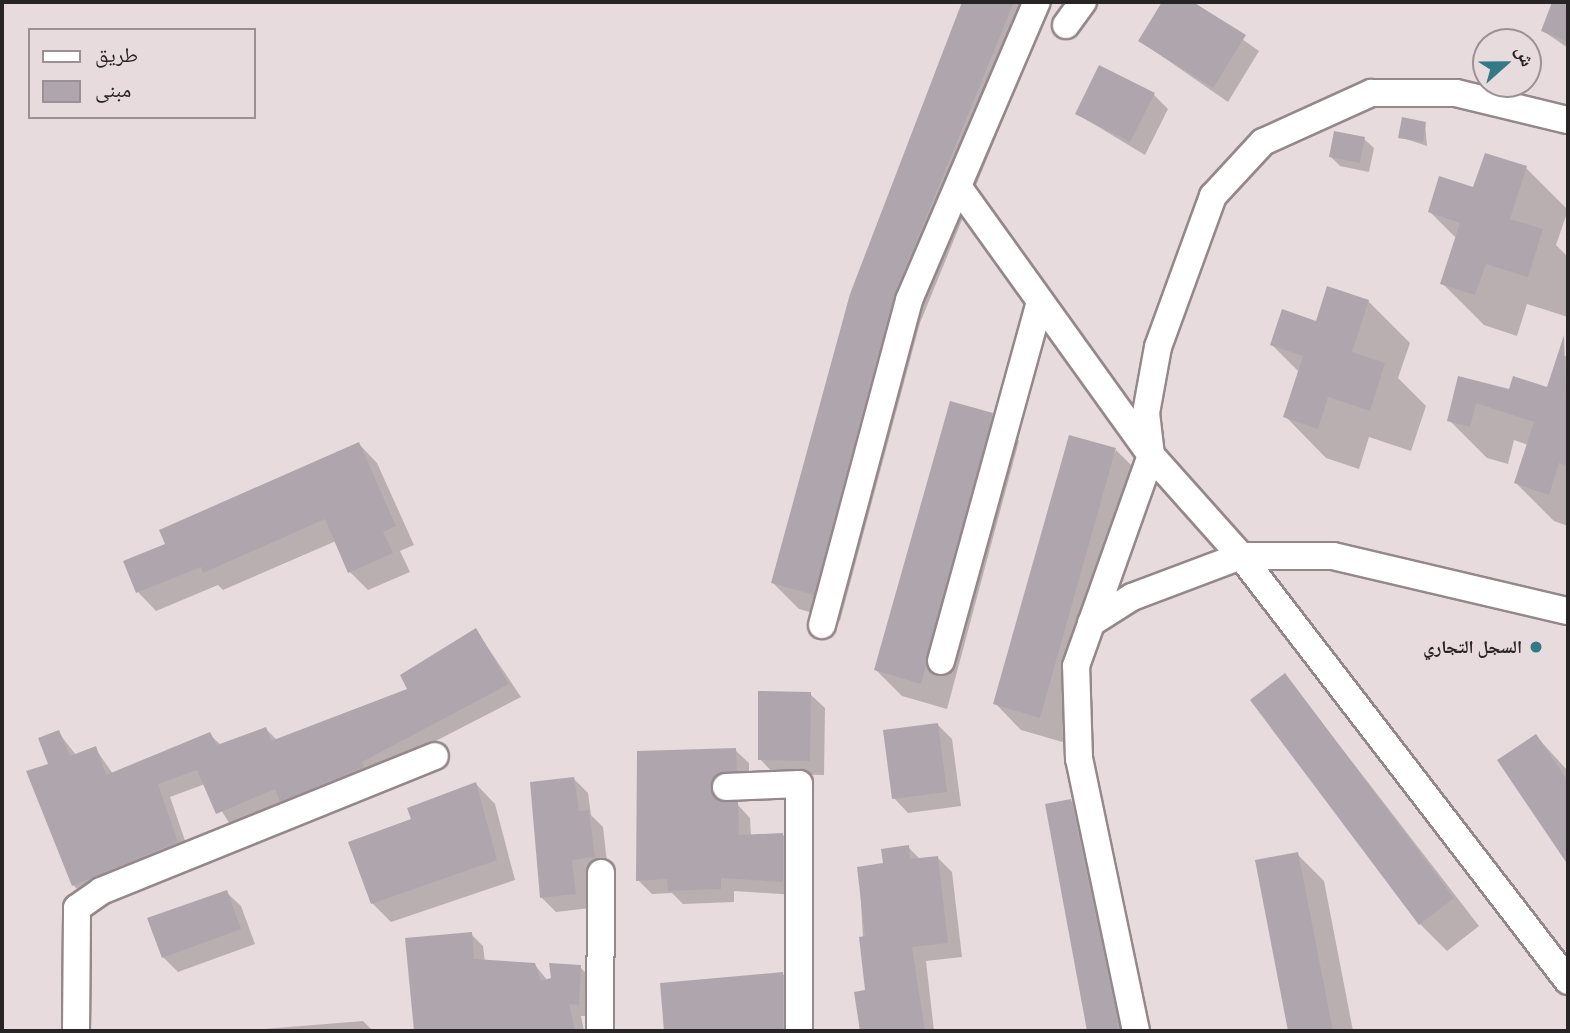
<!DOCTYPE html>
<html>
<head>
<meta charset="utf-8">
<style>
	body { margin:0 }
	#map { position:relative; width:1570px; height:1033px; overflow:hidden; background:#e8dbde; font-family:Poppins,"Noto Naskh Arabic",sans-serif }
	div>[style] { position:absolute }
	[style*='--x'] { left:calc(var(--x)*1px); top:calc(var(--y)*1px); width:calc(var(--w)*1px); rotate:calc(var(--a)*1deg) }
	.shadow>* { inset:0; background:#0003 }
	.building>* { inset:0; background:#afa6ad }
	.roads { filter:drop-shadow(2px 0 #94888b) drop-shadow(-2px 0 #94888b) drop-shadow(0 2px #94888b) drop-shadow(0 -2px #94888b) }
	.street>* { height:26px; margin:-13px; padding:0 13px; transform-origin:13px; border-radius:13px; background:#fff }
	.dots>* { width:19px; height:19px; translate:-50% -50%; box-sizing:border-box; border:4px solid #e8dbde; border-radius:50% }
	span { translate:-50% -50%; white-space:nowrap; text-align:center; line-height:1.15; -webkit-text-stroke:5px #e8dbde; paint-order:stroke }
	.poi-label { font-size:18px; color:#282324; font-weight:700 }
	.right { translate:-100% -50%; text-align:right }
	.frame { position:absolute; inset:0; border:4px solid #282324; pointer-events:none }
	.legend { position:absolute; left:28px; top:28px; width:228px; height:91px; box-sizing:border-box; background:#e8dbde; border:2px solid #9b9194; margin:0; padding:9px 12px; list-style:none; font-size:21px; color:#282324 }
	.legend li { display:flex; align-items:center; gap:14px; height:35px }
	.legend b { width:35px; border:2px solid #9b9194 }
	.north { position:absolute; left:1472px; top:28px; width:70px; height:70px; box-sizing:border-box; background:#e8dbde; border:2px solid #9b9194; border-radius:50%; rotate:69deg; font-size:19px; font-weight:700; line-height:28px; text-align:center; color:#282324 }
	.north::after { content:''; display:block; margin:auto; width:24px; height:32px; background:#347a86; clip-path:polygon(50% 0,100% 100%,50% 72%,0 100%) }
</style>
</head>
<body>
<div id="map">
	<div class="shadow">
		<i style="clip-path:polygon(964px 2px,1019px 2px,1042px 24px,920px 323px,840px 621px,799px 609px,773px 583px,852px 295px)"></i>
		<i style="clip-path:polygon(1164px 2px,1190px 2px,1259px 51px,1228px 102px,1140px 41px)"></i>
		<i style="clip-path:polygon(1554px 2px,1568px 2px,1568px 48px,1543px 31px)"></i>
		<i style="clip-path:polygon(1154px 95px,1168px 109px,1145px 155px,1077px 114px)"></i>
		<i style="clip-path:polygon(1425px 123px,1427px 146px,1400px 137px)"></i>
		<i style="clip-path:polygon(1364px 139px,1374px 148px,1369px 172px,1340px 166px,1331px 157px)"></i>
		<i style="clip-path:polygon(1526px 168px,1568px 210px,1556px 245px,1568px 257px,1568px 317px,1527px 304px,1517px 336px,1484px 325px,1442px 283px,1457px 239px,1430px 212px)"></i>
		<i style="clip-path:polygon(1368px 301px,1410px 343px,1398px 378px,1426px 406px,1411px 451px,1369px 437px,1359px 469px,1326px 458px,1285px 416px,1299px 372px,1272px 345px)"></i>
		<i style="clip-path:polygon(1559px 354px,1568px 357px,1568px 526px,1554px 521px,1516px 483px,1528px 445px,1514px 440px,1508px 464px,1487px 458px,1449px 420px,1459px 378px,1510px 391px,1548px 389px)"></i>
		<i style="clip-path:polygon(992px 415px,1019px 441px,947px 709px,902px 696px,876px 670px)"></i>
		<i style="clip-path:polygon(359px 444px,377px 463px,414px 545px,400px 551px,410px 572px,368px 590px,350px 572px,336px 541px,223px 590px,218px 585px,156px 611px,138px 592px,167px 545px)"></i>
		<i style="clip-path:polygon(1116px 450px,1142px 476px,1066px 743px,1021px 730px,995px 703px)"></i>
		<i style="clip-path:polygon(476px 630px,521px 697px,294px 814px,283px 803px,231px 826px,205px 784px,170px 797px,190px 855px,86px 898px,73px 885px,28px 772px,50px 765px,58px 732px,76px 755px,95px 748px,113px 774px,210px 735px,221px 745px,266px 729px,277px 740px,409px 690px)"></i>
		<i style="clip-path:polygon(1285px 675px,1479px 926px,1447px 951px,1420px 924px)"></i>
		<i style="clip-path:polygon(810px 694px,825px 708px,824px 775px,774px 774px,760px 759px)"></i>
		<i style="clip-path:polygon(938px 725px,952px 739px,961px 806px,908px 813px,894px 798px)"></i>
		<i style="clip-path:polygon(1536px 736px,1568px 771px,1568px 862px,1500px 761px)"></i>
		<i style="clip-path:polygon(735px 750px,749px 763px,749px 784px,723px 803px,737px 804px,750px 818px,751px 836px,783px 835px,796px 849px,796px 895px,734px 891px,734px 902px,683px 904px,672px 893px,652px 894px,638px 880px,639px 753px)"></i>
		<i style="clip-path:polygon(573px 778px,588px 793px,591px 815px,603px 827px,608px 871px,586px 874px,590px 908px,556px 912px,542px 898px)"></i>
		<i style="clip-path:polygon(476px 784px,495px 804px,515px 880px,391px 922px,372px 903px,413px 820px)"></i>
		<i style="clip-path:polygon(1071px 801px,1097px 827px,1140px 1031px,1089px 1031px,1047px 805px)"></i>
		<i style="clip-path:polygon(908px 847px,920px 859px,937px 857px,952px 872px,962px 957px,926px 961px,934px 1031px,860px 1031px,856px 993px,866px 992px,859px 868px,885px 865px)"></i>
		<i style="clip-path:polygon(1297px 854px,1324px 881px,1353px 1031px,1290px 1031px,1257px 862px)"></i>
		<i style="clip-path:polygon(226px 892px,241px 906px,255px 944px,178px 972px,163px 957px)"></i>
		<i style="clip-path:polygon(471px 934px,483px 946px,485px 962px,534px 964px,548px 981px,580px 967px,592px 979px,591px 1016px,581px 1016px,584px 1031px,415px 1031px,407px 939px)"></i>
		<i style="clip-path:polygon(783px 974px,797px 989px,798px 1031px,665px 1031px,662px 985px)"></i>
		<i style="clip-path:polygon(363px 1021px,373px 1031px,264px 1031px,264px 1029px)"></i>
	</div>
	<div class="building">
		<i style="clip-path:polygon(962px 2px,1014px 2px,894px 296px,814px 595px,771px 583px,850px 294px)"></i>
		<i style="clip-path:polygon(1162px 2px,1193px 2px,1246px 35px,1213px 88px,1138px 41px)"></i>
		<i style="clip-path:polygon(1552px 2px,1568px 2px,1568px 42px,1541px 31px)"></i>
		<i style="clip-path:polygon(1099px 65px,1155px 93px,1130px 142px,1075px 114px)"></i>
		<i style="clip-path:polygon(1402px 117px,1426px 122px,1423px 142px,1398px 138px)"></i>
		<i style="clip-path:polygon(1334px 131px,1365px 137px,1360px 163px,1329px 157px)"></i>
		<i style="clip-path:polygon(1485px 153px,1527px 166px,1510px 219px,1543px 229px,1528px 277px,1486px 264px,1475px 295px,1440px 284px,1460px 223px,1428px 212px,1439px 176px,1473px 187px)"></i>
		<i style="clip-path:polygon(1327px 286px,1369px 300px,1352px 352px,1385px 363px,1370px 411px,1328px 397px,1318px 429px,1283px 417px,1303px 356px,1270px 345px,1282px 309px,1316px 321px)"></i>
		<i style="clip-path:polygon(1564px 335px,1568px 466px,1559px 463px,1549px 495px,1514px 483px,1534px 422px,1476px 403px,1470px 427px,1447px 421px,1458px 376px,1509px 389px,1513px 376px,1547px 387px)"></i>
		<i style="clip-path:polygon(950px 401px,993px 413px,921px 684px,874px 670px)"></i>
		<i style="clip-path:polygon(1069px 435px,1116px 448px,1040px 718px,993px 704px)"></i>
		<i style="clip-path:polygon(359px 442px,396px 526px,383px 532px,393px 553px,348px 573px,325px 519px,203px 573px,201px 567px,136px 593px,123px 561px,165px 544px,159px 530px)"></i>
		<i style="clip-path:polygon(476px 628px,509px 684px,362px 762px,364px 767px,280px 802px,275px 789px,216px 814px,197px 770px,158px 784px,178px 842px,72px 886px,26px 771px,48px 764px,38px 738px,59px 730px,70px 756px,96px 746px,106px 775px,210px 732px,217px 745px,266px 727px,271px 741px,407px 689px,400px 675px)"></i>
		<i style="clip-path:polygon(1285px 673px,1454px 898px,1419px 925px,1250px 700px)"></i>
		<i style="clip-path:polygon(758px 691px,811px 692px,810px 761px,758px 760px)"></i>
		<i style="clip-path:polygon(938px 723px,947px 792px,892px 799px,883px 730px)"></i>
		<i style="clip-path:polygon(1536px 734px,1568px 781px,1568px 865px,1497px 760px)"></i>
		<i style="clip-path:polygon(736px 748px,737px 771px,717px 774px,712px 795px,738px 802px,739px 835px,783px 833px,783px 882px,721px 878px,721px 889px,668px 891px,667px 879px,636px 881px,637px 751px)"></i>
		<i style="clip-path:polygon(574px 777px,579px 811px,589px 810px,595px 857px,572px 860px,576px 894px,540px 898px,530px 782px)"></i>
		<i style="clip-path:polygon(476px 782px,497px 860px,371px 904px,348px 842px,411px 819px,407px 808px)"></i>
		<i style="clip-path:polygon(1071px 799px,1120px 1031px,1087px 1031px,1045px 804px)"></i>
		<i style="clip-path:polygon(909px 845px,910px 859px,938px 856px,948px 943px,912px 947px,925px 1031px,860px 1031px,854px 992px,865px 990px,859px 937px,865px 936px,857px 867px,883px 863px,881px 849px)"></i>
		<i style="clip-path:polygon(1298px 852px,1333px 1031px,1288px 1031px,1255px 860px)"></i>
		<i style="clip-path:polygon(227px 890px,241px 929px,162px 958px,147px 918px)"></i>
		<i style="clip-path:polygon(472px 932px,474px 959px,535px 963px,541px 981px,551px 978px,549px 963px,581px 965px,579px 1005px,569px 1004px,575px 1031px,414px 1031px,405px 938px)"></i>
		<i style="clip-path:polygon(783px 972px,783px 1031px,664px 1031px,660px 983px)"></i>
	</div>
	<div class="roads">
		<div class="street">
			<i style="--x:1066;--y:25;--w:29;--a:-54"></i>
			<i style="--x:959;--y:188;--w:329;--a:54.3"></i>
			<i style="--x:1151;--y:455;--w:135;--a:48.3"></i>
			<i style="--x:1241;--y:556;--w:536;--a:52.42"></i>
			<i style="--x:1091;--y:623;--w:49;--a:-32.4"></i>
			<i style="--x:1132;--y:597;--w:116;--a:-20.6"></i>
			<i style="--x:1241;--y:556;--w:92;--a:0"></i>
			<i style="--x:1333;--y:556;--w:241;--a:13.2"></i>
			<i style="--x:822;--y:625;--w:336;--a:-75"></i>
			<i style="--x:909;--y:300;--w:324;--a:-66.8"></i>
			<i style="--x:941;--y:661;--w:373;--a:-74.6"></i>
			<i style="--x:726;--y:787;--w:73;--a:-2.4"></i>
			<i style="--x:799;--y:784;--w:247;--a:90"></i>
			<i style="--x:76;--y:1031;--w:123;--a:-89.5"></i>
			<i style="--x:77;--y:908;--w:29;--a:-35"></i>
			<i style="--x:101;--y:891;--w:360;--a:-22"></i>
			<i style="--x:600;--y:1031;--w:158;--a:-89.6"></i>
			<i style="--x:1136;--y:1031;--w:278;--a:-101.8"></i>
			<i style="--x:1079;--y:759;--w:93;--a:-91.8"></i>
			<i style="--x:1076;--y:666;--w:224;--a:-70.4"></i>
			<i style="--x:1151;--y:455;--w:42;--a:-96.8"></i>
			<i style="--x:1146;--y:413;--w:67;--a:-79.7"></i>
			<i style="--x:1158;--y:347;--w:161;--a:-70"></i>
			<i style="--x:1213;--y:196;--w:74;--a:-47.2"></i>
			<i style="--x:1263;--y:142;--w:119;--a:-24.4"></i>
			<i style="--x:1371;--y:93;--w:85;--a:0"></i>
			<i style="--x:1456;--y:93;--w:115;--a:13.6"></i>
		</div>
	</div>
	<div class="dots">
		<i style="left:1536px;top:647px;background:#347a86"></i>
	</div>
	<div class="poi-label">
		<span class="right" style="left:1522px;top:647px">السجل التجاري</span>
	</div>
	<div class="frame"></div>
	<ul class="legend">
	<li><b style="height:9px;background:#fff"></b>طريق</li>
	<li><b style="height:19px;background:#afa6ad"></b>مبنى</li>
	</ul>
	<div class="north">ش</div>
</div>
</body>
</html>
